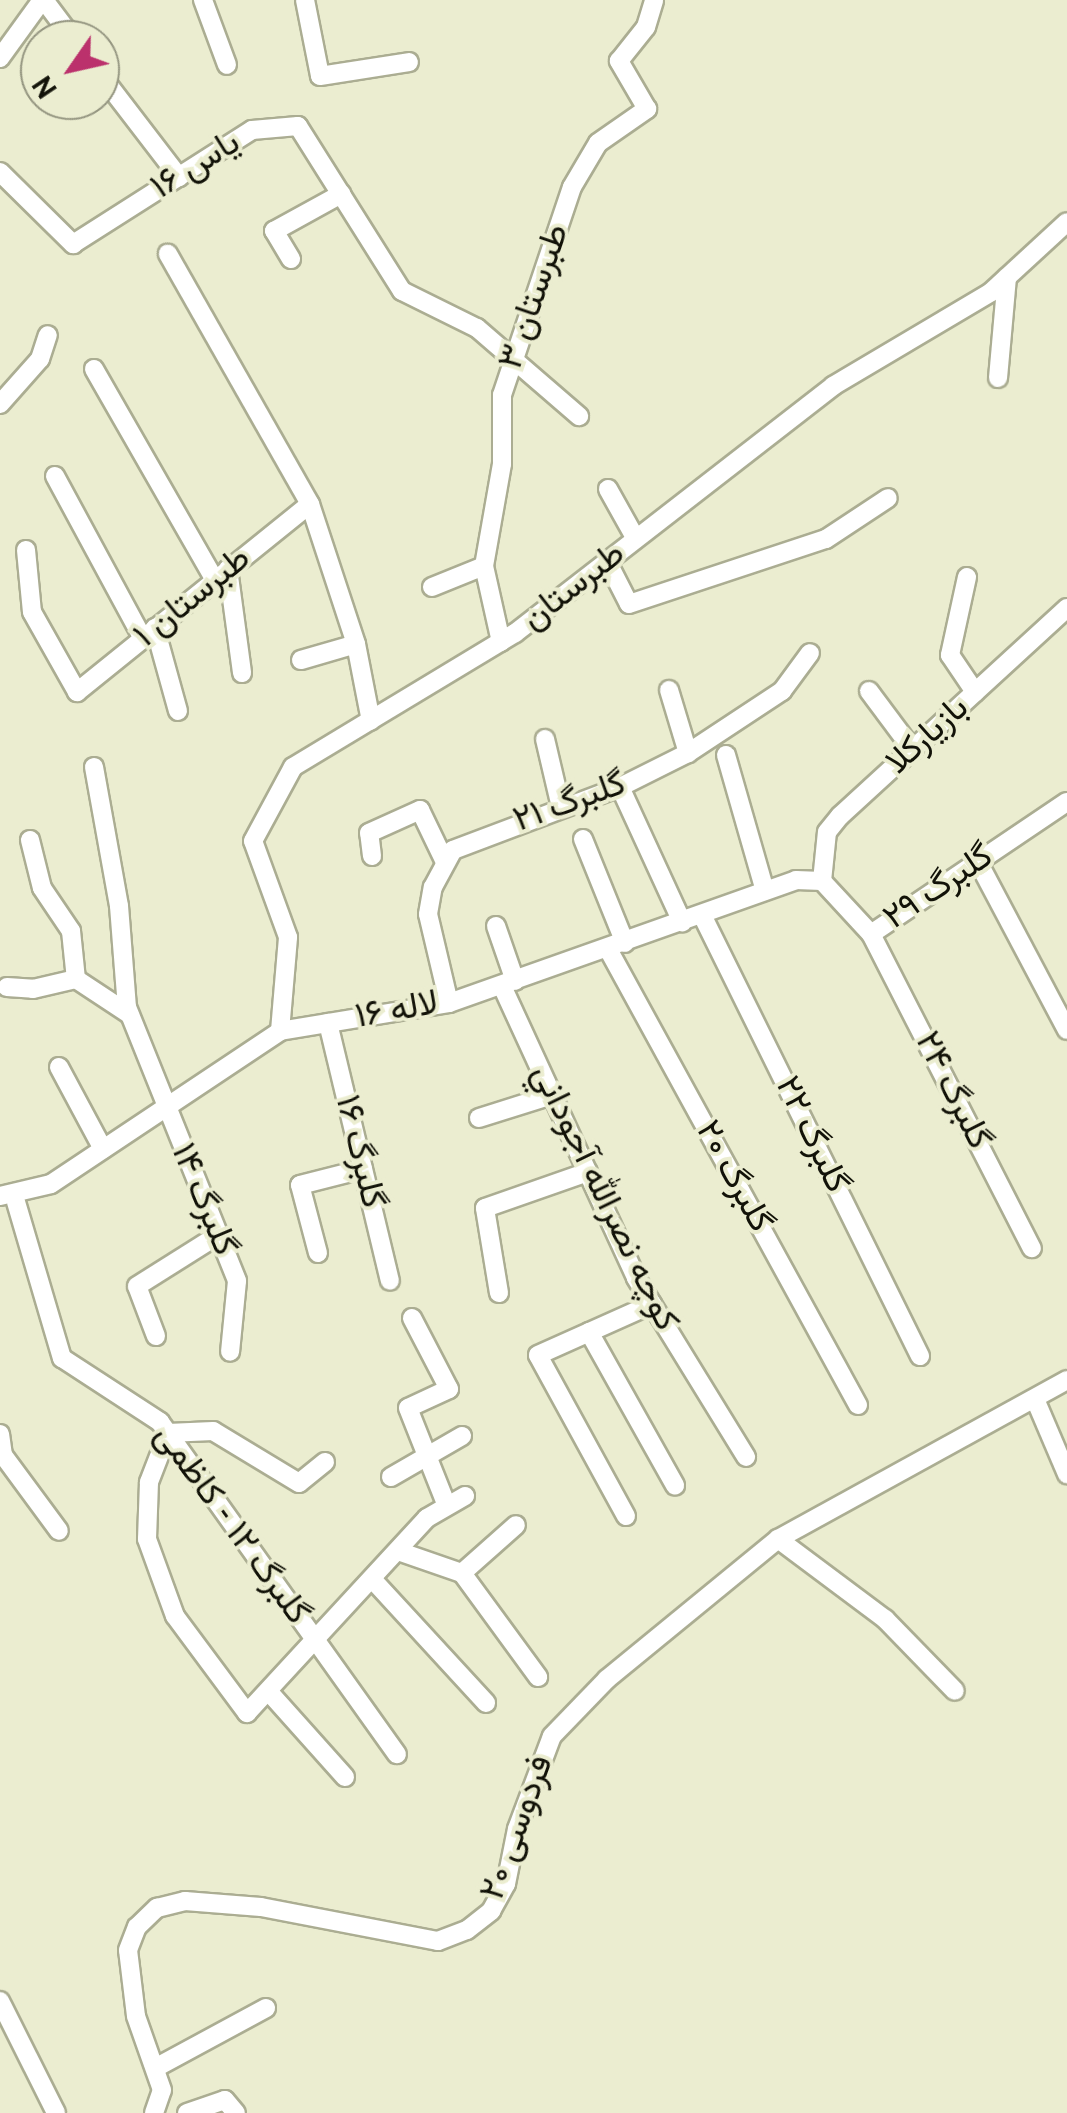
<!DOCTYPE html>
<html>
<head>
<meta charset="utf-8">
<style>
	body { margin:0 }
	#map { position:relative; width:1067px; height:2113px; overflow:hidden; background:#ebedd0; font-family:Overpass,Vazirmatn,sans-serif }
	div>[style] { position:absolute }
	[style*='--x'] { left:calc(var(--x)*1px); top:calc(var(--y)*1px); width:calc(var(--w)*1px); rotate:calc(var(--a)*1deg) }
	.roads { filter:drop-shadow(2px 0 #abad92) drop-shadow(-2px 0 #abad92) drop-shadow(0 2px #abad92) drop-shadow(0 -2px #abad92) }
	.street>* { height:18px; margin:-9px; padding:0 9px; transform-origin:9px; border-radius:9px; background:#fff }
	span { translate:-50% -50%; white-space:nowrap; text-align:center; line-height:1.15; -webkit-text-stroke:8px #ebedd0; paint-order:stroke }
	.street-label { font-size:35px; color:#121208 }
	.north { position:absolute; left:20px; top:20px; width:100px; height:100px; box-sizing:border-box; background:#ebedd0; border:2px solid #949580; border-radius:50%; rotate:236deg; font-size:28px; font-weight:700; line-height:40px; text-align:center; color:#121208 }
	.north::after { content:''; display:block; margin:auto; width:35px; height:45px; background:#bb316c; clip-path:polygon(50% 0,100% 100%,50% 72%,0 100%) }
</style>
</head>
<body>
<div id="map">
	<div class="roads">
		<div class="street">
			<i style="--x:44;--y:0;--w:50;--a:53.1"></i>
			<i style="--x:203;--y:0;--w:69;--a:69.7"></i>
			<i style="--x:305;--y:0;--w:77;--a:78.8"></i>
			<i style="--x:320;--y:76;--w:90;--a:-8.9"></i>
			<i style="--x:0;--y:58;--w:72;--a:-54.1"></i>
			<i style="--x:100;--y:74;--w:130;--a:52.5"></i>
			<i style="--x:0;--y:172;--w:103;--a:44.6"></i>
			<i style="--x:73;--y:244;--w:212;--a:-32.5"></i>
			<i style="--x:252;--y:130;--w:46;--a:-5"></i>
			<i style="--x:298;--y:126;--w:195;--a:57.8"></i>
			<i style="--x:402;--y:291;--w:84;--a:26.3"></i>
			<i style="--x:477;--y:328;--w:135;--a:40.8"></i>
			<i style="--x:291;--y:259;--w:33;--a:-121"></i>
			<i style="--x:274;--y:231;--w:77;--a:-28.9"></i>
			<i style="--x:94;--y:369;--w:243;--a:60.2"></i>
			<i style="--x:998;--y:378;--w:101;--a:-84.9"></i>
			<i style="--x:0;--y:404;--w:60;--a:-48.4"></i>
			<i style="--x:40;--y:359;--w:25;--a:-72"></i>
			<i style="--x:55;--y:476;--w:185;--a:61.6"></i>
			<i style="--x:608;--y:489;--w:57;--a:60.8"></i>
			<i style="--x:310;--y:504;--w:147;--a:71.8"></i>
			<i style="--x:356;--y:644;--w:78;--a:79"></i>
			<i style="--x:26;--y:550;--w:62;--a:84.5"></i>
			<i style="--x:32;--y:612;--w:92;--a:60.6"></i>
			<i style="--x:77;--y:692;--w:299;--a:-38.9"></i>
			<i style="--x:310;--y:504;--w:288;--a:-119.6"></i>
			<i style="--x:607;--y:561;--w:48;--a:62.9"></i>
			<i style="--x:629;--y:604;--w:207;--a:-18.3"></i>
			<i style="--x:826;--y:539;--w:74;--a:-33.5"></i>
			<i style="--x:228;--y:569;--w:105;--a:82.3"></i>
			<i style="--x:967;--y:577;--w:80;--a:102.3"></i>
			<i style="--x:950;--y:655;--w:45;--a:56"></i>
			<i style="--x:432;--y:587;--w:56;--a:-22"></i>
			<i style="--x:155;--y:628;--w:86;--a:74.5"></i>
			<i style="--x:501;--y:642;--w:78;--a:-102.6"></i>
			<i style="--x:484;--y:566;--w:104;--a:-80"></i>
			<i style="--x:502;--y:464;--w:69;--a:-90"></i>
			<i style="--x:502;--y:395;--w:219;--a:-71.4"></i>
			<i style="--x:572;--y:187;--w:51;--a:-59.4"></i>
			<i style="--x:598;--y:143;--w:60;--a:-34.8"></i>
			<i style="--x:647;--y:109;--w:56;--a:-120.3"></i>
			<i style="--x:619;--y:61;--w:43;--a:-51.5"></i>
			<i style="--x:646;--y:27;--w:28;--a:-73"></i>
			<i style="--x:301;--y:660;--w:57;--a:-16.2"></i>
			<i style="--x:669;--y:690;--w:66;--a:73.2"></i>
			<i style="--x:869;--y:691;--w:74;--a:53.3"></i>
			<i style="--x:545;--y:739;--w:70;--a:76.8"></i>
			<i style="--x:726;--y:755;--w:141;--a:74"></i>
			<i style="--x:94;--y:767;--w:141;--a:79.8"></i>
			<i style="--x:119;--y:906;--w:101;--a:85.5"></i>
			<i style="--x:127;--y:1007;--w:295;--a:68.1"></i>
			<i style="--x:237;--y:1281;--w:71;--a:95.6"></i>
			<i style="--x:620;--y:787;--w:149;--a:65.3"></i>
			<i style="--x:583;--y:839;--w:112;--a:68"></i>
			<i style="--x:30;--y:840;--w:49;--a:76"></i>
			<i style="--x:42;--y:888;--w:52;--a:56"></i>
			<i style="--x:71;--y:931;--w:48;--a:84.1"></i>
			<i style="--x:372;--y:856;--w:23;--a:-97"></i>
			<i style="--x:369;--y:833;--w:56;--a:-24.3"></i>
			<i style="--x:420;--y:810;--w:58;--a:64.3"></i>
			<i style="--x:978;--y:862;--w:190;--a:62.1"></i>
			<i style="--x:822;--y:881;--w:49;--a:-84.2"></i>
			<i style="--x:827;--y:832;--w:21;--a:-51"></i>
			<i style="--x:840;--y:816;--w:308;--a:-42.5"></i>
			<i style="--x:822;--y:881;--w:72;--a:47.2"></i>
			<i style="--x:871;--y:934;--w:236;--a:-34"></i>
			<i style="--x:702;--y:915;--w:492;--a:63.7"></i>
			<i style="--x:496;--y:926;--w:58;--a:70.9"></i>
			<i style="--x:871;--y:934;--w:353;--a:62.9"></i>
			<i style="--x:608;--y:949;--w:520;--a:61.27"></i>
			<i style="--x:502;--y:986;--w:321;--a:65.3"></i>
			<i style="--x:636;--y:1278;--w:210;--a:58.4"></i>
			<i style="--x:7;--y:987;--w:26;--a:4"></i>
			<i style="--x:33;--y:989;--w:44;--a:-13.1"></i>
			<i style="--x:76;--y:979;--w:64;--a:33.4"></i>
			<i style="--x:449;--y:1003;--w:91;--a:-103.3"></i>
			<i style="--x:428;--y:914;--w:27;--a:-80"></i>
			<i style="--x:433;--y:887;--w:42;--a:-61.6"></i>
			<i style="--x:453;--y:850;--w:178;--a:-20.7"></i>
			<i style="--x:620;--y:787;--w:76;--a:-26.6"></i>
			<i style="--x:688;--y:753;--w:113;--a:-33.4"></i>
			<i style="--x:782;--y:691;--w:47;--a:-53.6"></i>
			<i style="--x:328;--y:1023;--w:265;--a:76.5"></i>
			<i style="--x:280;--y:1031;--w:94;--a:-85.1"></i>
			<i style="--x:288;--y:937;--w:102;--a:-110"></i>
			<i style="--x:253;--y:841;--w:84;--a:-61.6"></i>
			<i style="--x:293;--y:767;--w:259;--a:-31.1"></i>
			<i style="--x:515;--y:633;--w:403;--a:-37.8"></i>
			<i style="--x:833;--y:386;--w:184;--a:-30.7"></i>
			<i style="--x:991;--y:292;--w:103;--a:-42.6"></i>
			<i style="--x:59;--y:1067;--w:93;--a:61.8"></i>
			<i style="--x:479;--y:1118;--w:77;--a:-17.5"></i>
			<i style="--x:0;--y:1196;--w:52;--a:-13.2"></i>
			<i style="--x:51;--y:1184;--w:275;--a:-33.7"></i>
			<i style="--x:280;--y:1031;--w:171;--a:-9.4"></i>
			<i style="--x:449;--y:1003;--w:368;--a:-19.5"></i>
			<i style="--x:796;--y:880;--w:26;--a:2"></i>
			<i style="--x:16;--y:1202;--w:163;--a:73.6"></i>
			<i style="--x:62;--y:1358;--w:117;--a:33.1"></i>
			<i style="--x:160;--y:1422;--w:408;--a:54.5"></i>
			<i style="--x:318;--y:1253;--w:70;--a:-104.8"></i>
			<i style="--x:300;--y:1185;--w:65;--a:-14.3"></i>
			<i style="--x:499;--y:1293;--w:86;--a:-99.4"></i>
			<i style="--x:485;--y:1208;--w:109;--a:-19.3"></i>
			<i style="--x:412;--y:1318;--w:80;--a:62.5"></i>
			<i style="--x:449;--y:1389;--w:45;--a:155.1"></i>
			<i style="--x:408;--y:1408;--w:105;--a:68.3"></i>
			<i style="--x:589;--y:1332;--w:176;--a:60.7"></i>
			<i style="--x:156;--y:1336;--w:53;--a:-110.8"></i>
			<i style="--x:137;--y:1286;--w:96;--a:-32.2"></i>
			<i style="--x:1035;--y:1399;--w:82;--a:66.9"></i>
			<i style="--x:0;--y:1434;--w:21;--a:82"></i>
			<i style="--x:3;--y:1455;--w:94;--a:53.6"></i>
			<i style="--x:325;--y:1462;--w:33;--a:141"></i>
			<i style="--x:299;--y:1483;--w:100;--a:-148.8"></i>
			<i style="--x:213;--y:1431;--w:45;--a:177.5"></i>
			<i style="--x:168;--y:1433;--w:53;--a:111.2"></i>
			<i style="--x:149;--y:1482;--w:57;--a:92"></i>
			<i style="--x:147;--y:1539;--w:82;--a:70"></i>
			<i style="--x:175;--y:1616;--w:121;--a:53.4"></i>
			<i style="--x:247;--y:1713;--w:265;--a:-47.3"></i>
			<i style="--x:427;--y:1518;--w:44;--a:-30.1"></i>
			<i style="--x:391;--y:1477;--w:82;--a:-30"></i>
			<i style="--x:626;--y:1516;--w:183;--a:-118.7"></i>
			<i style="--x:538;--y:1355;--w:125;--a:-24.1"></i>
			<i style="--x:778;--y:1539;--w:134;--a:36.8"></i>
			<i style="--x:885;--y:1619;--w:100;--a:45.8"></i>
			<i style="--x:398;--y:1551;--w:68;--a:19"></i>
			<i style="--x:462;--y:1573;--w:129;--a:53.8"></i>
			<i style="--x:462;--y:1573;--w:72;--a:-41.6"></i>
			<i style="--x:373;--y:1580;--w:167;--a:47.4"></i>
			<i style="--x:269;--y:1692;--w:114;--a:48.2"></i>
			<i style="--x:0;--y:2001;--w:125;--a:63.4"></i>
			<i style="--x:157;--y:2067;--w:124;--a:-28.4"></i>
			<i style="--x:154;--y:2113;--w:24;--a:-71"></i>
			<i style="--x:162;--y:2090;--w:78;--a:-109.4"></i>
			<i style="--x:136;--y:2016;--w:66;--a:-96.9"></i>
			<i style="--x:128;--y:1950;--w:25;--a:-69"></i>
			<i style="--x:137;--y:1927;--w:28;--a:-44"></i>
			<i style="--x:157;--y:1908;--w:29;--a:-14"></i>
			<i style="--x:185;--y:1901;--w:76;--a:4.5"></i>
			<i style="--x:261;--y:1907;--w:180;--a:10.9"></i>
			<i style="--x:438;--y:1941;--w:31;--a:-21"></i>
			<i style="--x:467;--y:1930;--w:31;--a:-38"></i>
			<i style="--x:491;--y:1911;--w:31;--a:-61"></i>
			<i style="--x:506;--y:1884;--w:56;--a:-78.7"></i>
			<i style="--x:517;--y:1829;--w:99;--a:-69.4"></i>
			<i style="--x:552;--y:1736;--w:79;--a:-46"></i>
			<i style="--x:607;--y:1679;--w:221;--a:-39.3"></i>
			<i style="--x:778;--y:1539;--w:330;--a:-28.8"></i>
			<i style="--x:187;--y:2113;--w:40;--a:-18.9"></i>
			<i style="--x:225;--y:2100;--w:17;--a:50"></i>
		</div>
	</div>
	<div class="street-label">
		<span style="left:196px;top:166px;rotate:-32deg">یاس ۱۶</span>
		<span style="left:535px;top:297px;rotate:-71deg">طبرستان ۳</span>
		<span style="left:574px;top:587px;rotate:-38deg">طبرستان</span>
		<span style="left:193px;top:598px;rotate:-39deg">طبرستان ۱</span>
		<span style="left:928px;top:736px;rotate:-42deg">بازیارکلا</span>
		<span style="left:570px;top:803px;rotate:-20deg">گلبرگ ۲۱</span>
		<span style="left:939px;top:888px;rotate:-34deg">گلبرگ ۲۹</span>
		<span style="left:397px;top:1011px;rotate:-10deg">لاله ۱۶</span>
		<span style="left:952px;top:1091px;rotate:63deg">گلبرگ ۲۴</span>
		<span style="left:811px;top:1135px;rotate:64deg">گلبرگ ۲۲</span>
		<span style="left:359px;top:1152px;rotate:76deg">گلبرگ ۱۶</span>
		<span style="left:733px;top:1177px;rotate:61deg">گلبرگ ۲۰</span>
		<span style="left:604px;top:1198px;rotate:64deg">كوچه نصرالله آجوداني</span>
		<span style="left:203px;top:1200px;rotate:67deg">گلبرگ ۱۴</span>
		<span style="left:231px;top:1525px;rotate:54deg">گلبرگ ۱۲ - کاظمی</span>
		<span style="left:518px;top:1828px;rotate:-70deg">فردوسی ۲۰</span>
	</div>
	<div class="north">N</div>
</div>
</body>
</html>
